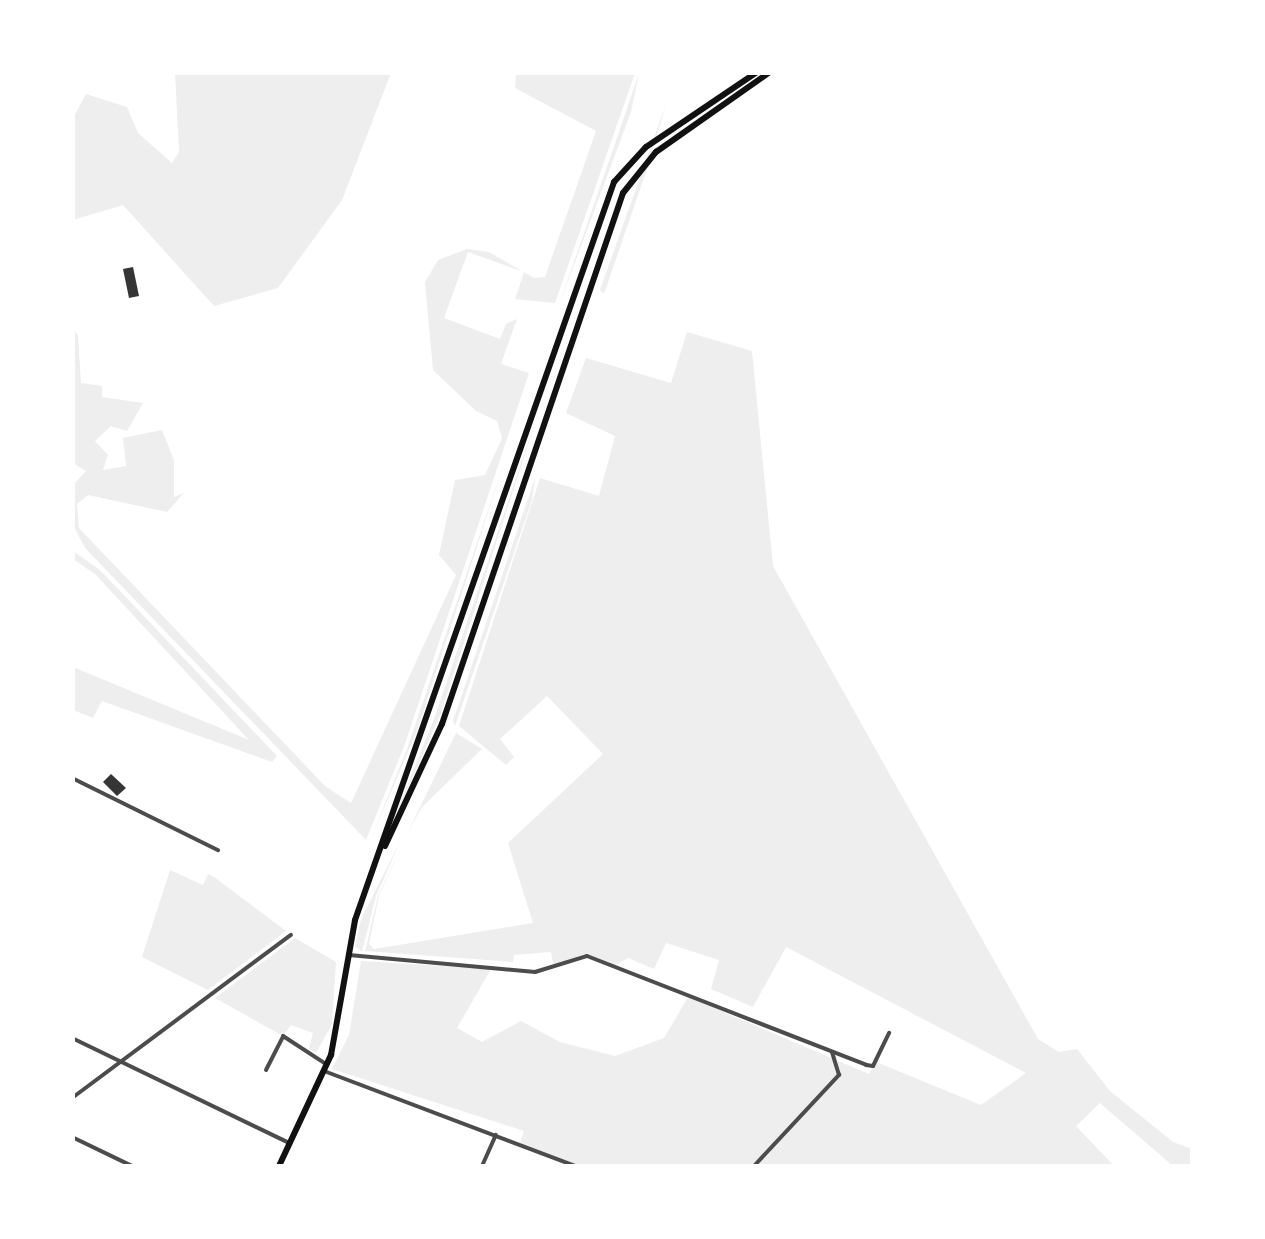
<!DOCTYPE html>
<html>
<head>
<meta charset="utf-8">
<style>
	body { margin:0 }
	#map { position:relative; width:1265px; height:1239px; overflow:hidden; background:#fff; font-family:"Fira Sans",sans-serif }
	div>[style] { position:absolute }
	[style*='--x'] { left:calc(var(--x)*1px); top:calc(var(--y)*1px); width:calc(var(--w)*1px); rotate:calc(var(--a)*1deg) }
	.green>* { inset:0; background:#eee }
	.building>* { inset:0; background:#353535 }
	.minor>* { height:4px; margin:-2px; padding:0 2px; transform-origin:2px; border-radius:2px; background:#4c4c4c }
	.primary>* { height:6px; margin:-3px; padding:0 3px; transform-origin:3px; border-radius:3px; background:#111 }
	span { translate:-50% -50%; white-space:nowrap; text-align:center; line-height:1.15; -webkit-text-stroke:10px #fff; paint-order:stroke }
	.frame { position:absolute; inset:0; border:75px solid #fff; pointer-events:none }
</style>
</head>
<body>
<div id="map">
	<div class="green">
		<i style="clip-path:polygon(175px 73px,391px 73px,342px 200px,278px 288px,214px 306px,123px 205px,73px 220px,73px 118px,86px 94px,127px 107px,138px 133px,172px 163px,179px 152px)"></i>
		<i style="clip-path:polygon(516px 73px,635px 73px,555px 303px,515px 299px,524px 272px,468px 252px,444px 318px,500px 339px,506px 324px,517px 319px,501px 364px,529px 373px,405px 744px,366px 840px,85px 548px,73px 525px,73px 485px,86px 471px,73px 463px,73px 330px,78px 335px,81px 383px,102px 386px,102px 397px,143px 403px,127px 431px,111px 426px,95px 441px,108px 455px,103px 470px,126px 466px,123px 438px,162px 430px,174px 460px,174px 497px,184px 493px,167px 512px,88px 495px,77px 504px,79px 528px,325px 786px,351px 803px,456px 575px,439px 555px,455px 480px,485px 475px,502px 438px,497px 421px,476px 411px,433px 370px,425px 282px,438px 260px,467px 249px,489px 252px,534px 278px,545px 277px,596px 131px,515px 88px)"></i>
		<i style="clip-path:polygon(639px 73px,631px 112px,558px 308px,618px 135px)"></i>
		<i style="clip-path:polygon(666px 104px,648px 166px,604px 294px,600px 290px)"></i>
		<i style="clip-path:polygon(687px 332px,752px 351px,773px 566px,1038px 1039px,1059px 1052px,1077px 1049px,1110px 1091px,1173px 1142px,1192px 1149px,1192px 1166px,1173px 1166px,1100px 1103px,1076px 1126px,1114px 1166px,579px 1166px,520px 1143px,524px 1131px,332px 1069px,349px 1035px,361px 961px,491px 969px,457px 1028px,482px 1042px,521px 1021px,560px 1042px,615px 1056px,664px 1038px,688px 997px,869px 1074px,876px 1062px,981px 1105px,1026px 1073px,786px 947px,753px 1007px,711px 989px,719px 960px,666px 943px,654px 969px,628px 958px,612px 967px,587px 956px,553px 964px,551px 952px,514px 955px,513px 962px,365px 951px,378px 896px,404px 841px,379px 896px,369px 944px,374px 949px,533px 923px,508px 843px,603px 754px,547px 696px,500px 739px,514px 757px,506px 765px,459px 726px,540px 478px,599px 496px,615px 436px,566px 413px,586px 358px,671px 383px)"></i>
		<i style="clip-path:polygon(541px 405px,441px 713px,390px 829px,435px 716px)"></i>
		<i style="clip-path:polygon(506px 457px,417px 731px,370px 841px,407px 749px)"></i>
		<i style="clip-path:polygon(535px 478px,532px 500px,455px 726px,453px 721px)"></i>
		<i style="clip-path:polygon(73px 551px,100px 570px,277px 756px,272px 762px,102px 701px,93px 718px,73px 710px,73px 667px,249px 740px,95px 574px,73px 559px)"></i>
		<i style="clip-path:polygon(456px 733px,482px 749px,422px 807px,407px 834px)"></i>
		<i style="clip-path:polygon(401px 840px,376px 896px,362px 952px,355px 946px,361px 919px)"></i>
		<i style="clip-path:polygon(170px 870px,203px 885px,208px 874px,214px 877px,286px 931px,208px 990px,142px 957px)"></i>
		<i style="clip-path:polygon(295px 938px,336px 962px,332px 1024px,316px 1053px,309px 1048px,313px 1033px,291px 1025px,283px 1036px,215px 998px)"></i>
	</div>
	<div class="building">
		<i style="clip-path:polygon(133px 267px,139px 296px,129px 298px,123px 269px)"></i>
		<i style="clip-path:polygon(111px 774px,126px 788px,117px 796px,103px 782px)"></i>
	</div>
	<div class="minor">
		<i style="--x:72;--y:778;--w:163;--a:26.3"></i>
		<i style="--x:349;--y:955;--w:187;--a:5.2"></i>
		<i style="--x:535;--y:972;--w:54;--a:-17.1"></i>
		<i style="--x:587;--y:956;--w:300;--a:21.3"></i>
		<i style="--x:866;--y:1065;--w:7;--a:8"></i>
		<i style="--x:873;--y:1066;--w:37;--a:-64"></i>
		<i style="--x:72;--y:1038;--w:241;--a:25.8"></i>
		<i style="--x:266;--y:1070;--w:38;--a:-63"></i>
		<i style="--x:283;--y:1036;--w:51;--a:33.1"></i>
		<i style="--x:324;--y:1071;--w:269;--a:20.7"></i>
		<i style="--x:72;--y:1098;--w:273;--a:-36.7"></i>
		<i style="--x:72;--y:1137;--w:67;--a:25.8"></i>
		<i style="--x:482;--y:1166;--w:34;--a:-66"></i>
		<i style="--x:754;--y:1166;--w:125;--a:-47"></i>
		<i style="--x:839;--y:1075;--w:24;--a:-107"></i>
	</div>
	<div class="primary">
		<i style="--x:385;--y:846;--w:135;--a:-65"></i>
		<i style="--x:442;--y:724;--w:561;--a:-71.18"></i>
		<i style="--x:623;--y:193;--w:53;--a:-51.2"></i>
		<i style="--x:656;--y:152;--w:139;--a:-35.1"></i>
		<i style="--x:279;--y:1166;--w:123;--a:-64.9"></i>
		<i style="--x:331;--y:1055;--w:137;--a:-79.9"></i>
		<i style="--x:355;--y:920;--w:782;--a:-70.66"></i>
		<i style="--x:614;--y:182;--w:47;--a:-47.6"></i>
		<i style="--x:646;--y:147;--w:134;--a:-34"></i>
	</div>
	<div class="frame"></div>
</div>
</body>
</html>
